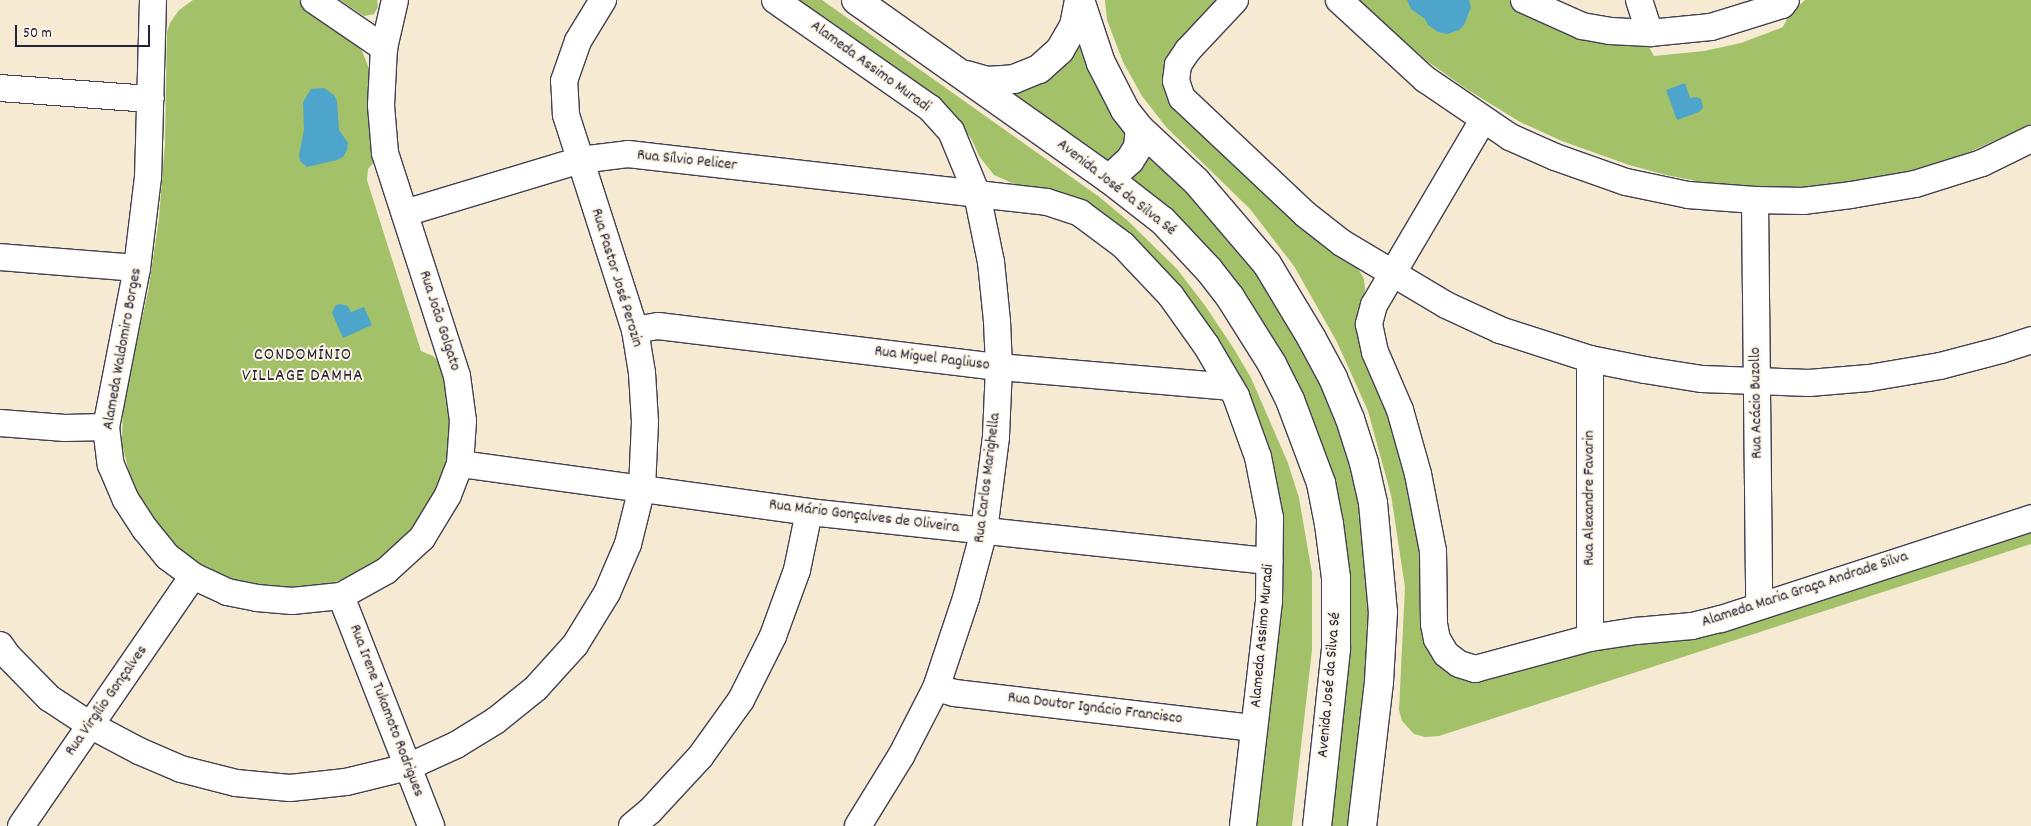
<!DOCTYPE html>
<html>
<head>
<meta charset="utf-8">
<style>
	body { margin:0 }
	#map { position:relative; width:2031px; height:826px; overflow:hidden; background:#f6ead2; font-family:Dekko,sans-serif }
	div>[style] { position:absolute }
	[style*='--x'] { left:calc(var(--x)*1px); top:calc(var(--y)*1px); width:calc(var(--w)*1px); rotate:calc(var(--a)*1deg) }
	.green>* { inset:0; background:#a3c169 }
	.water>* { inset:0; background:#4ea5cb }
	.roads { filter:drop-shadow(1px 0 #424052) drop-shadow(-1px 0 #424052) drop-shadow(0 1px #424052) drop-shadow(0 -1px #424052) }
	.minor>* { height:26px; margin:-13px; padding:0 13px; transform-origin:13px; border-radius:13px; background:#fff }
	.major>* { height:28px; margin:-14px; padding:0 14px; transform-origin:14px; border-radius:14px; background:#fff }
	span { translate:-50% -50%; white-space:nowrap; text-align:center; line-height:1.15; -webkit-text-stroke:4px #fcf5e5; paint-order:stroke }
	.street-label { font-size:16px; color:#22223b }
	.neighbourhood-label { font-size:18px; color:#22223b; letter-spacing:1px }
	.scale { position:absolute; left:15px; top:25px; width:135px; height:22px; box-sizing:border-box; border:2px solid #22223b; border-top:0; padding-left:6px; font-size:15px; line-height:18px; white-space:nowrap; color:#22223b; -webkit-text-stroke:4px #fcf5e5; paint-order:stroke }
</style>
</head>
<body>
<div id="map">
	<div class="green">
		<i style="clip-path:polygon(193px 0,298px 0,351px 40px,362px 51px,370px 71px,376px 160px,368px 169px,367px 180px,421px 351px,433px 356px,440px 363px,448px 402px,450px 442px,442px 477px,425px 516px,386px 556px,341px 580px,315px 587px,293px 590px,247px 586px,208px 572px,172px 544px,144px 509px,129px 472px,122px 444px,123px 401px,148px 292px,159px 218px,165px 143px,167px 32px,170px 23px,179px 10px)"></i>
		<i style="clip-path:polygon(340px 0,377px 0,378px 7px,374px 14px,364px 16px)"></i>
		<i style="clip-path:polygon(796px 0,822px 0,1098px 196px,1127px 220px,1177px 269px,1206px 307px,1234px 349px,1251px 378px,1288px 463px,1299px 498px,1312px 573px,1312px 650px,1292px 826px,1254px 826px,1280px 596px,1248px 401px,1079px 199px,1052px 191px,1024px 188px,994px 175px,979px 156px,972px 140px,961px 124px)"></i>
		<i style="clip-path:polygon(1105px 0,1217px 0,1167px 62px,1359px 270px,1364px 279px,1365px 290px,1357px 329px,1359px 342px,1372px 371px,1397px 440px,1419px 533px,1462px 676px,2031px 526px,2031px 544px,1439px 736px,1425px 737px,1414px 734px,1402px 721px,1399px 710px,1405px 587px,1391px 495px,1368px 411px,1337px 342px,1294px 266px,1250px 209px,1167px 128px,1142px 96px,1123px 62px,1107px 20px)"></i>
		<i style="clip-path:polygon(1358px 0,1509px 0,1532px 13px,1647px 44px,1654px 56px,1704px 51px,1741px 43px,1783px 27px,1789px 15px,1805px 0,2031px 0,2031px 124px,1950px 161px,1885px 178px,1799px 189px,1727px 187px,1666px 175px,1629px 165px,1562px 141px,1520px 122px,1465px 88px,1427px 61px)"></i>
		<i style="clip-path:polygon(1080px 36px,1189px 191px,1259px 271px,1303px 344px,1339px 423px,1362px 501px,1373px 614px,1355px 826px,1326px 826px,1346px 649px,1297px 395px,1116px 169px,1007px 90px)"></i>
	</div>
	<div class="water">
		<i style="clip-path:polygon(1407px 0,1469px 0,1471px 7px,1464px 25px,1459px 30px,1447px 34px,1438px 32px,1428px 25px,1425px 19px,1411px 9px)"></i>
		<i style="clip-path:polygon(1685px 83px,1690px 98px,1696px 97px,1701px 99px,1703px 108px,1699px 112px,1677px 120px,1666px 90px)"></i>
		<i style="clip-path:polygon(324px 88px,334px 95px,337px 101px,339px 130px,348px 143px,347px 150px,343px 157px,337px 160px,307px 167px,300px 161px,299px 155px,304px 130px,303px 102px,311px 89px)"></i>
		<i style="clip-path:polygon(339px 304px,348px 306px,351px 312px,364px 307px,372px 325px,343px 338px,332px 313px,335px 306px)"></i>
	</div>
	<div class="roads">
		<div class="minor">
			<i style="--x:153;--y:0;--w:177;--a:91.6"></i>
			<i style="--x:148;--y:177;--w:92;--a:96.9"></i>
			<i style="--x:137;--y:268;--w:162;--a:101"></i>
			<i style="--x:106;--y:427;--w:38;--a:83"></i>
			<i style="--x:111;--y:465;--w:38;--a:67"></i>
			<i style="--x:126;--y:500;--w:35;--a:57"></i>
			<i style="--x:145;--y:529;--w:36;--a:51"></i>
			<i style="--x:168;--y:557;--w:31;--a:37"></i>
			<i style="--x:193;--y:576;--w:38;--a:25"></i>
			<i style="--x:227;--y:592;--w:31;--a:11"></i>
			<i style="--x:257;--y:598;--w:35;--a:5"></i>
			<i style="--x:292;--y:601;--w:49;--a:-5.8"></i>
			<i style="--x:341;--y:596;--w:51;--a:-29.1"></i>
			<i style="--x:386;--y:571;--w:49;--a:-42.5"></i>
			<i style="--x:422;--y:538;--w:50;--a:-58.8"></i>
			<i style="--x:448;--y:495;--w:33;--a:-69"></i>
			<i style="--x:460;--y:464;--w:43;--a:-86"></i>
			<i style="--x:463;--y:421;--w:45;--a:-97.6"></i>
			<i style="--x:457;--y:376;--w:234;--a:-107.9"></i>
			<i style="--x:385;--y:153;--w:48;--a:-94.8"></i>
			<i style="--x:381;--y:105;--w:57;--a:-87"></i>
			<i style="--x:384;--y:48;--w:49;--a:-77.1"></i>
			<i style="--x:314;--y:0;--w:85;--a:34.4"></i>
			<i style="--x:775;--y:0;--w:189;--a:34.9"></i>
			<i style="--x:930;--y:108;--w:31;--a:48"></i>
			<i style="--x:951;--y:131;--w:68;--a:67.6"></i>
			<i style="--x:977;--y:194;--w:70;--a:6.5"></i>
			<i style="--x:1047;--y:202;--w:35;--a:18"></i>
			<i style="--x:1080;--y:213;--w:54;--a:36.7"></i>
			<i style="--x:1123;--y:245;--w:70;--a:46.7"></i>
			<i style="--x:1171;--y:296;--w:60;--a:54.5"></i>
			<i style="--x:1206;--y:345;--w:59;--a:59.5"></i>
			<i style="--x:1236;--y:396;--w:65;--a:70.2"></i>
			<i style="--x:1258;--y:457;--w:62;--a:78.9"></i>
			<i style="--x:1270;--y:518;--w:83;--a:90.7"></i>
			<i style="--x:1269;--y:601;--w:226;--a:96.6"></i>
			<i style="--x:1235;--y:0;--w:69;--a:133.2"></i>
			<i style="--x:1188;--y:50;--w:18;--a:124"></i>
			<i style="--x:1178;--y:65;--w:16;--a:97"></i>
			<i style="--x:1176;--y:81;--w:18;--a:71"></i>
			<i style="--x:1182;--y:98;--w:169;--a:43.3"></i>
			<i style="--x:1305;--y:214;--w:47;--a:38.1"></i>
			<i style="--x:1342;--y:243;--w:121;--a:30.8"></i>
			<i style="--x:1446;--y:305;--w:60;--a:24.8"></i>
			<i style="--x:1500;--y:330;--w:95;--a:17.9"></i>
			<i style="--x:1590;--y:359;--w:56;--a:11.3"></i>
			<i style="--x:1645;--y:370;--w:58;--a:9"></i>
			<i style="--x:1702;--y:379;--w:107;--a:2.1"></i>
			<i style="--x:1809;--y:383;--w:60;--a:-4.8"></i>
			<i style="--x:1869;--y:378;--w:72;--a:-9.6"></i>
			<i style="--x:1940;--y:366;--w:63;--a:-14.7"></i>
			<i style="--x:2001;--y:350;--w:32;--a:-18"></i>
			<i style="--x:1339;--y:0;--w:117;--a:42.6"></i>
			<i style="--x:1425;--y:79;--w:103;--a:34.3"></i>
			<i style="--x:1510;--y:137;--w:49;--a:24"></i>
			<i style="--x:1555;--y:157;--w:75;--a:19.4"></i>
			<i style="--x:1626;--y:182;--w:63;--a:11.8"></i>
			<i style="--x:1688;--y:195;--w:67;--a:4.3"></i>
			<i style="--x:1755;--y:200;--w:48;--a:1.2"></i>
			<i style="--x:1803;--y:201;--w:48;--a:-7.1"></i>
			<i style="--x:1851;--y:195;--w:65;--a:-9.8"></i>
			<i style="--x:1915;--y:184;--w:70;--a:-17.4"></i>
			<i style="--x:1982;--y:163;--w:55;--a:-26.1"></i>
			<i style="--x:1524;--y:0;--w:64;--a:24.1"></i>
			<i style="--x:1582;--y:26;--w:28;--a:10"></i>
			<i style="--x:1610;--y:31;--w:40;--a:2.9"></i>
			<i style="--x:1650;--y:33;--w:61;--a:-5.6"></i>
			<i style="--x:1711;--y:27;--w:74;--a:-17.2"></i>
			<i style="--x:1782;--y:5;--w:6;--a:-51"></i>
			<i style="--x:1639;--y:0;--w:35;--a:72"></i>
			<i style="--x:0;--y:88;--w:151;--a:4.2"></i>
			<i style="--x:1483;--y:120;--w:215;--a:120.5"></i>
			<i style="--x:1374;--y:305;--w:20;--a:105"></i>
			<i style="--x:1369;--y:324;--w:29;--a:78"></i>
			<i style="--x:1375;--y:352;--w:63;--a:66.7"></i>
			<i style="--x:1400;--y:410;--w:66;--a:74.3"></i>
			<i style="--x:1418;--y:474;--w:78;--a:79"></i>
			<i style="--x:1433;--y:551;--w:73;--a:89.2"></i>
			<i style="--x:1434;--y:624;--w:15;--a:79"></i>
			<i style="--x:1437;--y:639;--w:17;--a:59"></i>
			<i style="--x:1446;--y:654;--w:16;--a:38"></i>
			<i style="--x:1459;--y:664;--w:17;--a:17"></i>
			<i style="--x:1475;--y:669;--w:119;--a:-15.1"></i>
			<i style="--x:1590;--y:638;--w:47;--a:-8.7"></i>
			<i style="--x:1636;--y:631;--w:56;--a:-5.1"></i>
			<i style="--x:1692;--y:626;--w:30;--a:-14"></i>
			<i style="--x:1721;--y:619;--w:326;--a:-18"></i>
			<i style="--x:1755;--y:200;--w:406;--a:89.4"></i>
			<i style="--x:405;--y:213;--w:183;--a:-16.8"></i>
			<i style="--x:580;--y:160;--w:48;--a:-7.1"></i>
			<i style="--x:628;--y:154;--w:351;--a:6.5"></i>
			<i style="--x:977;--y:194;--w:69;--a:78.4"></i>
			<i style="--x:991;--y:262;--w:59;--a:84.2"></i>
			<i style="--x:997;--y:321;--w:46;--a:87.5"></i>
			<i style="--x:999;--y:367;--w:70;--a:92.5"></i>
			<i style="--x:996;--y:437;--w:95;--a:97.3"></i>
			<i style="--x:984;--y:531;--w:69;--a:105"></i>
			<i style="--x:966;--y:598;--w:95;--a:108.4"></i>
			<i style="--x:936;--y:688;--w:76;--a:117.2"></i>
			<i style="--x:901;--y:756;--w:82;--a:121.6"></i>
			<i style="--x:0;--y:257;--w:137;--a:4.6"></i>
			<i style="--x:635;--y:330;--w:23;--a:-10"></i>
			<i style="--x:658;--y:326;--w:343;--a:6.9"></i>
			<i style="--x:999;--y:367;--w:232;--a:4.9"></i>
			<i style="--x:0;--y:423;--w:65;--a:4.4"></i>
			<i style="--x:65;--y:428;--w:41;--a:-1.4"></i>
			<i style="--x:460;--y:464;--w:352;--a:7.8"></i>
			<i style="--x:809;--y:512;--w:463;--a:6.1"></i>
			<i style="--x:341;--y:596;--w:247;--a:68.6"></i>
			<i style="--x:1590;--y:638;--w:279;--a:-90"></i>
			<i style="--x:0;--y:645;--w:12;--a:55"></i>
			<i style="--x:7;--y:655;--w:60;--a:45.7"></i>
			<i style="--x:49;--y:698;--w:49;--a:33.4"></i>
			<i style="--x:90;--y:725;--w:55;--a:28"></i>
			<i style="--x:139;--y:751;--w:46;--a:23.2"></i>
			<i style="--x:181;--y:769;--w:57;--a:14.3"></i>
			<i style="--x:236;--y:783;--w:54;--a:5.3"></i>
			<i style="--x:290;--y:788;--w:56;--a:-6.1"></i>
			<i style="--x:346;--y:782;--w:64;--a:-13.6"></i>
			<i style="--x:408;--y:767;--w:53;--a:-24.6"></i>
			<i style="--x:456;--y:745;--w:46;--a:-31.6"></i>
			<i style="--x:495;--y:721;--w:53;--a:-38.8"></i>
			<i style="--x:536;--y:688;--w:58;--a:-47.8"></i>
			<i style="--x:575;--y:645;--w:61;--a:-58.4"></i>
			<i style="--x:607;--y:593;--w:53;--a:-66.8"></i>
			<i style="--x:628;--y:544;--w:58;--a:-76"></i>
			<i style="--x:642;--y:488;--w:66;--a:-87.4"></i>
			<i style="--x:645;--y:422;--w:49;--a:-93.5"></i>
			<i style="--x:642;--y:373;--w:44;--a:-99.2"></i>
			<i style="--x:635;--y:330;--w:226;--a:-107.8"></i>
			<i style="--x:566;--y:115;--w:34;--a:-93"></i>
			<i style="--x:564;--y:81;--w:42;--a:-70.7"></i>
			<i style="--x:578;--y:41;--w:48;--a:-58.6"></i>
			<i style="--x:936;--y:688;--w:20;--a:15"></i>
			<i style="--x:955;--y:693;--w:301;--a:6.7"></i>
			<i style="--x:21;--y:826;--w:303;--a:-55.5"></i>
			<i style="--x:632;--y:826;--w:23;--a:-40"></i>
			<i style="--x:650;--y:811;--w:74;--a:-47.2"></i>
			<i style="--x:700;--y:757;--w:70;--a:-54.3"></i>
			<i style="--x:741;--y:700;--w:72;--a:-63.4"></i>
			<i style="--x:773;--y:636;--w:70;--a:-70"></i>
			<i style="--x:797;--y:570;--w:59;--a:-78.3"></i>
		</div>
		<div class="major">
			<i style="--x:856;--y:0;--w:310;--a:35.3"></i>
			<i style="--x:1109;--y:179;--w:68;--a:37.9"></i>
			<i style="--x:1163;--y:221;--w:67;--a:46.8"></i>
			<i style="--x:1209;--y:270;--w:34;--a:52"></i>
			<i style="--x:1230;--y:297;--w:79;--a:57.9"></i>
			<i style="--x:1272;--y:364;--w:40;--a:63.4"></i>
			<i style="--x:1290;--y:400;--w:89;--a:69.5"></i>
			<i style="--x:1321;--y:483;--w:42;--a:79"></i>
			<i style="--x:1329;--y:524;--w:54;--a:82.6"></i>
			<i style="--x:1336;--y:578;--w:71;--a:90"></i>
			<i style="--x:1336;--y:649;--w:178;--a:96.1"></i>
			<i style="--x:1080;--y:0;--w:66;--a:71.6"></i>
			<i style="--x:1101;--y:63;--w:53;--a:62.9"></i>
			<i style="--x:1125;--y:110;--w:24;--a:52"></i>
			<i style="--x:1140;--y:129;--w:76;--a:42.9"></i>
			<i style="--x:1196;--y:181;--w:109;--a:49.5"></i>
			<i style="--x:1267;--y:264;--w:87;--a:59"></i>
			<i style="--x:1312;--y:339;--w:44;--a:61.7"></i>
			<i style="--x:1333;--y:378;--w:44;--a:67.5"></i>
			<i style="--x:1350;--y:419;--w:46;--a:72.3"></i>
			<i style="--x:1364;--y:463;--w:41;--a:77.3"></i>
			<i style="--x:1373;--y:503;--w:109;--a:84.8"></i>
			<i style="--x:1383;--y:612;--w:70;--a:93.3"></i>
			<i style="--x:1379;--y:682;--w:145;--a:96.7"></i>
			<i style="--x:966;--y:75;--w:22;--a:16"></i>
			<i style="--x:987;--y:81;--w:27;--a:-4"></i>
			<i style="--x:1014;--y:79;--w:27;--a:-22"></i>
			<i style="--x:1039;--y:69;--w:28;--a:-42"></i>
			<i style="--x:1060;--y:50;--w:28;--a:-60"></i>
			<i style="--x:1074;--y:26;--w:26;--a:-79"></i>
			<i style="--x:1109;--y:179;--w:28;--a:-42"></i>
			<i style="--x:1130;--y:160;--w:15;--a:-58"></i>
			<i style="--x:1138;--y:147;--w:18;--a:-84"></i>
		</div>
	</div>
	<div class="street-label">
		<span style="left:870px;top:67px;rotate:36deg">Alameda Assimo Muradi</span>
		<span style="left:687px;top:161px;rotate:6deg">Rua Sílvio Pelicer</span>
		<span style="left:1116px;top:188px;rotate:38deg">Avenida José da Silva Sé</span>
		<span style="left:616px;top:278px;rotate:73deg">Rua Pastor José Perozin</span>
		<span style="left:439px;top:321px;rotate:72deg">Rua João Golgato</span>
		<span style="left:123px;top:349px;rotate:-80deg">Alameda Waldomiro Borges</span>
		<span style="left:932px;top:359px;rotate:7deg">Rua Miguel Pagliuso</span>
		<span style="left:1757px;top:403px;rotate:-91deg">Rua Acácio Buzollo</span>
		<span style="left:988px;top:478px;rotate:-83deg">Rua Carlos Marighella</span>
		<span style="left:1590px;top:498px;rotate:-90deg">Rua Alexandre Favarin</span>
		<span style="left:864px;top:517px;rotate:7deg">Rua Mário Gonçalves de Oliveira</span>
		<span style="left:1805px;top:590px;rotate:-18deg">Alameda Maria Graça Andrade Silva</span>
		<span style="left:1263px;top:636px;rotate:-85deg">Alameda Assimo Muradi</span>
		<span style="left:1330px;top:685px;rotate:-85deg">Avenida José da Silva Sé</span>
		<span style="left:107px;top:701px;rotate:-55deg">Rua Virgílio Gonçalves</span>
		<span style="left:1095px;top:709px;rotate:7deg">Rua Doutor Ignácio Francisco</span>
		<span style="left:386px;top:711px;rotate:69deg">Rua Irene Tukamoto Rodrigues</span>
	</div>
	<div class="neighbourhood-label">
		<span style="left:303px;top:367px">CONDOMÍNIO<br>VILLAGE DAMHA</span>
	</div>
	<div class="scale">50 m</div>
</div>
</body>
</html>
